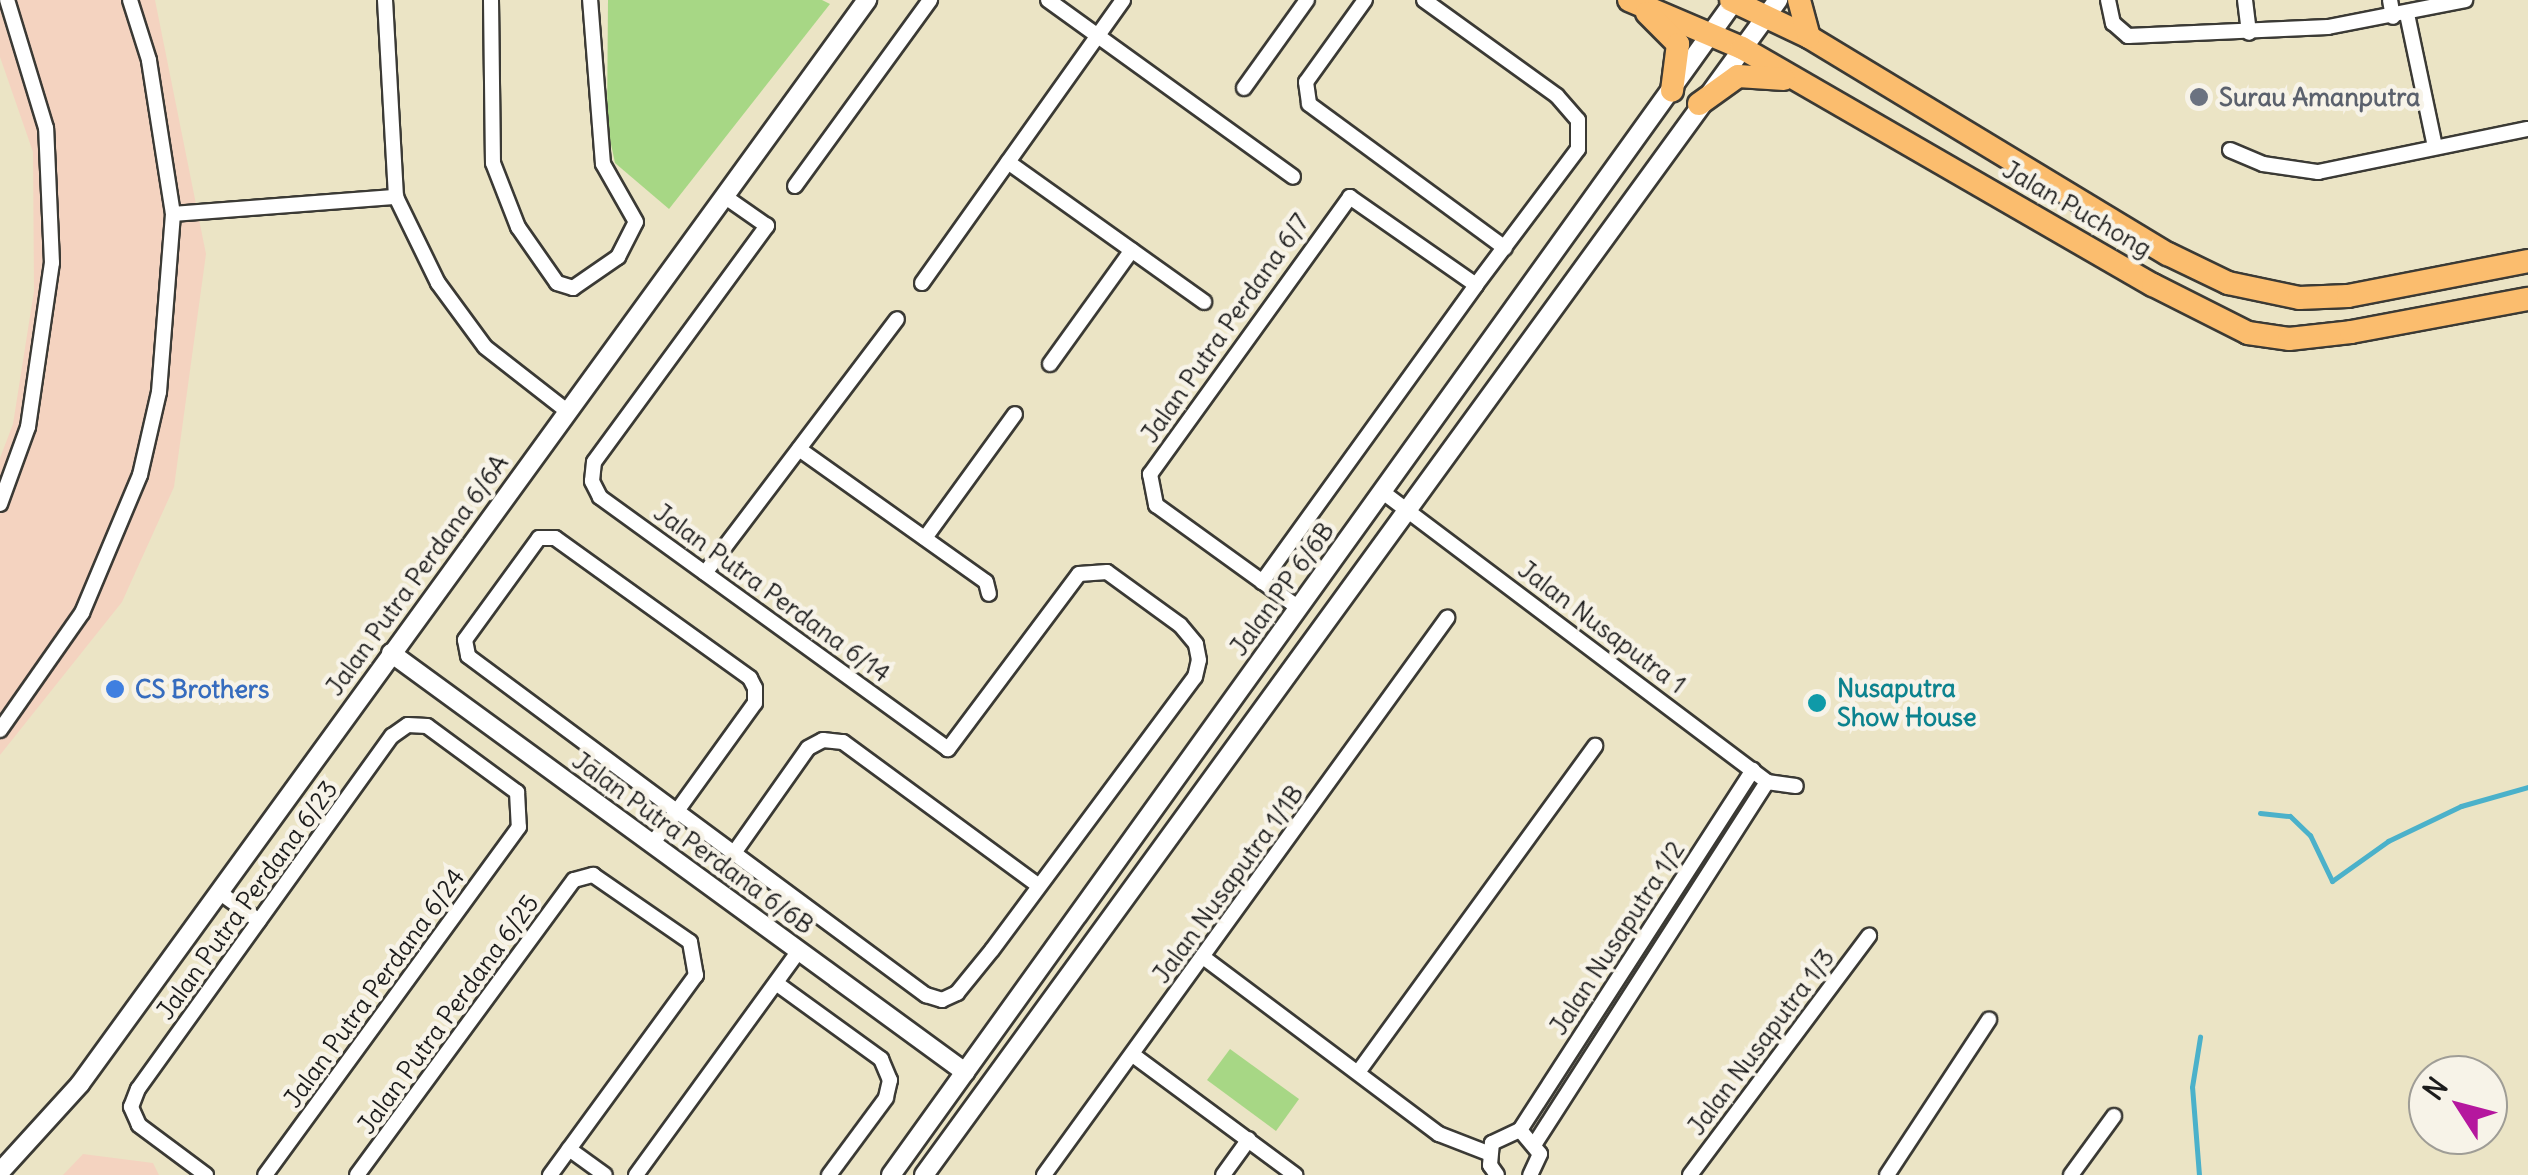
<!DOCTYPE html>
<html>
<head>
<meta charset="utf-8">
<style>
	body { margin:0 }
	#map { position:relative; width:2528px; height:1175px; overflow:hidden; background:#ebe4c5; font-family:Delius,sans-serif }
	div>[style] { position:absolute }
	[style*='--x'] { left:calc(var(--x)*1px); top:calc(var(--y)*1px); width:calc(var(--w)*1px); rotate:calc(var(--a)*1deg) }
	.built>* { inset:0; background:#f4d3c0 }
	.green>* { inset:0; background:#a7d785 }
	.stream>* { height:5px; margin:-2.5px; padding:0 2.5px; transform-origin:2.5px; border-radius:2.5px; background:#4bb1ca }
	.roads { filter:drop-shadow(2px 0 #3b3a35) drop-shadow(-2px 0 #3b3a35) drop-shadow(0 2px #3b3a35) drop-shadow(0 -2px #3b3a35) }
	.minor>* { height:14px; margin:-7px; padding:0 7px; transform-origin:7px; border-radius:7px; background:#fff }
	.tertiary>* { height:18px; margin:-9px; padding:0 9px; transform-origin:9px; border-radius:9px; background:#fff }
	.primary>* { height:22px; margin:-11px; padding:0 11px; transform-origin:11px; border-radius:11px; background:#fbbd6e }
	.dots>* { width:28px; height:28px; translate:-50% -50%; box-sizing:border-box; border:5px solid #f7f3e8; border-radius:50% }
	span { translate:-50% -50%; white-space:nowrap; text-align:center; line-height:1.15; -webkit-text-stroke:9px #f7f3e8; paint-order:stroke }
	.worship-label { font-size:25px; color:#5b616d; font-weight:700 }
	.left { translate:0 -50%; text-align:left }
	.street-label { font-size:25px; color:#1c1c1c }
	.shop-label { font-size:25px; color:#366cbe; font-weight:700 }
	.culture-label { font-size:25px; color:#0d838f; font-weight:700 }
	.north { position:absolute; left:2408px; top:1055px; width:100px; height:100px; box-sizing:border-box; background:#f7f3e8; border:2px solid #9f9d96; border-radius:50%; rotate:306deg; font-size:28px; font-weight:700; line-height:40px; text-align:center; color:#1c1c1c }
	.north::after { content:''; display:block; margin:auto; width:35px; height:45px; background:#b5179e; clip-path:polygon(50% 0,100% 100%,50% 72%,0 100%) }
</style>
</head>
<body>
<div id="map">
	<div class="built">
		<i style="clip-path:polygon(0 0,155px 0,206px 254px,174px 487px,122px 602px,0 755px,0 458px,13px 424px,34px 291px,33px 152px,0 57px)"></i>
		<i style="clip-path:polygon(83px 1154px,153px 1163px,159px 1175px,63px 1175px)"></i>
	</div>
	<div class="green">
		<i style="clip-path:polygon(608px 0,822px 0,830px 4px,669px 209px,615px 163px,607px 125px)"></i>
		<i style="clip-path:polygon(1230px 1049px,1299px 1099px,1276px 1131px,1207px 1080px)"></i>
	</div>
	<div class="stream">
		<i style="--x:2260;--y:813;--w:30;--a:6"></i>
		<i style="--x:2290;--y:816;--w:28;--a:44"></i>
		<i style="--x:2310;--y:835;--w:51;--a:64.4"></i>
		<i style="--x:2332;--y:881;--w:69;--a:-35.5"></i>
		<i style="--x:2388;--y:841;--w:81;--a:-25.6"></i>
		<i style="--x:2461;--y:806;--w:70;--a:-15.8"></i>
		<i style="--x:2199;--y:1175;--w:88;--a:-94.5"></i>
		<i style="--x:2192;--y:1087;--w:51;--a:-80.9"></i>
	</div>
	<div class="roads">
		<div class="minor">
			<i style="--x:385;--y:0;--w:197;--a:86.8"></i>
			<i style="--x:396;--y:197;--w:96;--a:64"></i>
			<i style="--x:438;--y:283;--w:79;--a:53.7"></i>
			<i style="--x:485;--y:347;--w:104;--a:38"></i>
			<i style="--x:491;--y:0;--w:163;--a:89.3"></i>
			<i style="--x:493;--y:163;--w:69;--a:68.7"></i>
			<i style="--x:518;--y:227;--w:68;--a:55.1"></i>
			<i style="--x:557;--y:283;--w:17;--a:17"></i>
			<i style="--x:573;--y:288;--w:55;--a:-34.6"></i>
			<i style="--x:618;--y:257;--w:39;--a:-63"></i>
			<i style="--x:636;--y:222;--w:67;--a:-119.6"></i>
			<i style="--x:603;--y:164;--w:165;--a:-94.5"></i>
			<i style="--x:1048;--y:0;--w:302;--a:35.8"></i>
			<i style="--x:1365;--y:0;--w:101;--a:125.7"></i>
			<i style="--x:1306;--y:82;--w:22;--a:82"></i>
			<i style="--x:1309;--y:104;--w:243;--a:36.3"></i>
			<i style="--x:1424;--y:0;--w:164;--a:35.8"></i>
			<i style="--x:1557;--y:96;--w:32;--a:49"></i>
			<i style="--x:1578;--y:120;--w:29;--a:90"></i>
			<i style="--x:1578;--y:149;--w:170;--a:126.9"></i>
			<i style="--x:2108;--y:0;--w:24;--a:78"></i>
			<i style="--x:2113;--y:23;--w:20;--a:41"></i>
			<i style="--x:2128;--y:36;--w:200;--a:-2.6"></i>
			<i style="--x:2328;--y:27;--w:140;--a:-11.1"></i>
			<i style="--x:2245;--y:0;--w:33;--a:83"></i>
			<i style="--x:2390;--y:0;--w:17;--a:80"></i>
			<i style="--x:2407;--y:14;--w:136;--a:78.1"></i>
			<i style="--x:1244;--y:88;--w:108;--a:-54.4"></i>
			<i style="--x:2230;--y:150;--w:36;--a:23"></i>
			<i style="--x:2263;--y:164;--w:56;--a:8.3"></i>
			<i style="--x:2318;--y:172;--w:214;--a:-11.6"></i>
			<i style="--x:1008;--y:162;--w:241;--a:35.5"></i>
			<i style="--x:795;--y:186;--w:230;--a:-54"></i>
			<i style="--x:173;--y:214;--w:224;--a:-4.4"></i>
			<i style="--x:922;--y:283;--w:347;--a:-54.6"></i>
			<i style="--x:1050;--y:364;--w:140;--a:-54.3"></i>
			<i style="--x:799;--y:449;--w:229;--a:35.4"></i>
			<i style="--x:986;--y:582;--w:12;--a:76"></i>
			<i style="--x:1384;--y:493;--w:480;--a:37"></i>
			<i style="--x:1767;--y:782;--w:29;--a:8"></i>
			<i style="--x:0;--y:504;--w:82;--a:-70"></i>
			<i style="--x:28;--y:427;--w:166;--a:-81.7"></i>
			<i style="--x:52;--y:263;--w:135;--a:-92.5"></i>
			<i style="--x:46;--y:128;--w:134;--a:-106.9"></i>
			<i style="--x:925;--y:538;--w:153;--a:-54"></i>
			<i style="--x:705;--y:573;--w:318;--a:-52.9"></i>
			<i style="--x:1262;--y:582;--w:366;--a:-54.2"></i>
			<i style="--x:1476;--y:285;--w:154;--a:-145.1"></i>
			<i style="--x:1350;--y:197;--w:342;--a:125.8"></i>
			<i style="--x:1150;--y:474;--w:32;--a:79"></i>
			<i style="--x:1156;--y:505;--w:176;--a:35.8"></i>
			<i style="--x:0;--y:730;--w:143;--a:-55"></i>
			<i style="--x:82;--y:613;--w:150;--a:-67.2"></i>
			<i style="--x:140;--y:475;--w:85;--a:-77.1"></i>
			<i style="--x:159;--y:392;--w:179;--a:-85.5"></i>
			<i style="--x:173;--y:214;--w:156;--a:-98.9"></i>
			<i style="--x:149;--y:60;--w:63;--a:-107.6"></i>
			<i style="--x:652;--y:844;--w:41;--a:-52.9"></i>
			<i style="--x:677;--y:811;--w:133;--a:-54.2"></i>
			<i style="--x:755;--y:703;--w:15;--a:-90"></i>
			<i style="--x:755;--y:688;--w:11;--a:-117"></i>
			<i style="--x:750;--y:678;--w:240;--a:-144.3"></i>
			<i style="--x:555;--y:538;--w:16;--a:180"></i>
			<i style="--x:539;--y:538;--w:126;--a:126"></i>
			<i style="--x:465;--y:640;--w:16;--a:79"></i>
			<i style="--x:468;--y:656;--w:260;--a:36.6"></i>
			<i style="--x:677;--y:811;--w:310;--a:36.5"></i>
			<i style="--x:926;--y:995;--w:17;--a:17"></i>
			<i style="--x:942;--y:1000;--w:17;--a:-25"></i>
			<i style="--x:957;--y:993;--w:55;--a:-50.9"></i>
			<i style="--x:992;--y:950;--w:340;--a:-53.4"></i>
			<i style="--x:1195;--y:677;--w:17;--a:-77"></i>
			<i style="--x:1199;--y:660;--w:16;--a:-101"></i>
			<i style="--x:1196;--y:644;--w:25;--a:-130"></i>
			<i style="--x:1180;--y:625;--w:90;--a:-144"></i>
			<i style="--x:1107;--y:572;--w:28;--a:176"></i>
			<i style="--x:1079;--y:574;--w:219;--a:126.8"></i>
			<i style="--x:948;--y:749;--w:430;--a:-144.1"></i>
			<i style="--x:600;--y:497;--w:18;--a:-117"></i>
			<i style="--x:592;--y:481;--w:19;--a:-84"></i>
			<i style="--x:594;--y:462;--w:293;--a:-53.8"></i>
			<i style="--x:767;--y:226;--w:52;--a:-145.1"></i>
			<i style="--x:734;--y:853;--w:128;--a:-54.8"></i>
			<i style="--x:808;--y:748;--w:17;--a:-28"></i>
			<i style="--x:823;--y:740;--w:20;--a:6"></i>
			<i style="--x:843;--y:742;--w:243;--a:36.3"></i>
			<i style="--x:219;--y:892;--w:49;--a:35.9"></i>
			<i style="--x:1203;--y:957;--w:295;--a:36.9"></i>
			<i style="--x:1439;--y:1134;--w:53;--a:21.2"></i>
			<i style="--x:776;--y:983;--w:130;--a:35.9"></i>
			<i style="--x:881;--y:1059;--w:23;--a:67"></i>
			<i style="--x:890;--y:1080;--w:18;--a:103"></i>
			<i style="--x:886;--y:1098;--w:96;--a:126.5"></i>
			<i style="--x:1133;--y:1055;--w:202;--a:36.5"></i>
			<i style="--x:1359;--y:1071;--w:402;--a:-54"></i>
			<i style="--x:1520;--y:1130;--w:429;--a:-57.1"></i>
			<i style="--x:1536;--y:1142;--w:428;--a:-57.3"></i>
			<i style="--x:569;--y:1149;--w:44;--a:35.8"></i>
			<i style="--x:206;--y:1175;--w:84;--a:-143.3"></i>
			<i style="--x:139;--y:1125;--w:20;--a:-114"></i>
			<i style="--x:131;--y:1107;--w:19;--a:-69"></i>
			<i style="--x:138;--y:1089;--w:435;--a:-54.3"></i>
			<i style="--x:392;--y:736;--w:19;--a:-35"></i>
			<i style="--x:408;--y:725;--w:19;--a:3"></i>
			<i style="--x:427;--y:726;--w:112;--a:36.3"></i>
			<i style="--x:517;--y:792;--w:35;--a:87"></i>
			<i style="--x:519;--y:827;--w:431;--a:126.1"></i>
			<i style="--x:357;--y:1175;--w:366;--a:-53.7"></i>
			<i style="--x:574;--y:880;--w:20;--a:-15"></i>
			<i style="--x:593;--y:875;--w:118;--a:34.6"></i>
			<i style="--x:690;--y:942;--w:34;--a:80"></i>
			<i style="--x:696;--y:975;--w:248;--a:126.1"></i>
			<i style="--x:636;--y:1175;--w:277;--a:-54"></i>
			<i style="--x:1044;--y:1175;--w:688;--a:-54.11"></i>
			<i style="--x:1223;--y:1175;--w:44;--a:-54.2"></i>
			<i style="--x:1497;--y:1175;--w:12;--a:-125"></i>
			<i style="--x:1490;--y:1165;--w:22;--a:-85"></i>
			<i style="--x:1492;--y:1143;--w:31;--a:-25"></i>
			<i style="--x:1520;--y:1130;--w:31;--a:50"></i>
			<i style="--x:1540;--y:1154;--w:23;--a:115"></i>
			<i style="--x:1690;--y:1175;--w:299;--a:-53.2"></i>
			<i style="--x:1887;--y:1175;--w:186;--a:-56.7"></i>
			<i style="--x:2071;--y:1175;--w:73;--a:-53.9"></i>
		</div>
		<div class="tertiary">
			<i style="--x:391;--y:653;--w:711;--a:36.13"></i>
			<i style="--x:0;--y:1172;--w:119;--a:-47.7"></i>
			<i style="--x:80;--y:1084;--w:1340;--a:-54.02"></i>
			<i style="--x:891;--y:1175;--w:1447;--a:-54.31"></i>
			<i style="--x:924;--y:1175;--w:1453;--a:-53.99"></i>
		</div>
		<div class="primary">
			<i style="--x:1629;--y:0;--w:123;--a:23"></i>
			<i style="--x:1742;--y:48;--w:474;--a:30"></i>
			<i style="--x:2153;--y:285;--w:106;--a:26.8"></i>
			<i style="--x:2248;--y:333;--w:41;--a:8.3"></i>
			<i style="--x:2289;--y:339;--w:62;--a:-6.4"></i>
			<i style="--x:2351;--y:332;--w:180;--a:-10.6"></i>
			<i style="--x:1731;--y:0;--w:86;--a:25.4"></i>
			<i style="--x:1809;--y:37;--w:419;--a:31.2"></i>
			<i style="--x:2168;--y:254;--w:67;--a:25.8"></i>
			<i style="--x:2228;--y:283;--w:73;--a:11.9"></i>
			<i style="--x:2299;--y:298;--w:49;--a:-2.3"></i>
			<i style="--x:2348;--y:296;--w:183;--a:-11"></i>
			<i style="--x:1799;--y:0;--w:38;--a:75"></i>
			<i style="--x:1647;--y:13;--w:44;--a:45"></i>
			<i style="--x:1678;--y:44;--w:47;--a:97.3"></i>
			<i style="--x:1699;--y:104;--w:48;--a:-35.7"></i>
			<i style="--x:1738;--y:76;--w:46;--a:3.7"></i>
		</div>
	</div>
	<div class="dots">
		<i style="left:2199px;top:97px;background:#6b7280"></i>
		<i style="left:115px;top:689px;background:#3f7fe0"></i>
		<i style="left:1817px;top:703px;background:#0f9aa8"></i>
	</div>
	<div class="worship-label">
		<span class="left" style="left:2219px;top:97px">Surau Amanputra</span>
	</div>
	<div class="street-label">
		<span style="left:2077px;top:209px;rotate:30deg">Jalan Puchong</span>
		<span style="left:1225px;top:328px;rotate:-55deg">Jalan Putra Perdana 6/7</span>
		<span style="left:417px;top:575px;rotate:-54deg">Jalan Putra Perdana 6/6A</span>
		<span style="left:1282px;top:589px;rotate:-54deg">Jalan PP 6/6B</span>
		<span style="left:772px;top:593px;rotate:36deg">Jalan Putra Perdana 6/14</span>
		<span style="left:1602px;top:627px;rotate:37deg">Jalan Nusaputra 1</span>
		<span style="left:693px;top:843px;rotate:36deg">Jalan Putra Perdana 6/6B</span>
		<span style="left:1228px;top:884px;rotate:-54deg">Jalan Nusaputra 1/1B</span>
		<span style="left:247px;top:900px;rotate:-54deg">Jalan Putra Perdana 6/23</span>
		<span style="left:1617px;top:938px;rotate:-57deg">Jalan Nusaputra 1/2</span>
		<span style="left:374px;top:988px;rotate:-54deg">Jalan Putra Perdana 6/24</span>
		<span style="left:448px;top:1014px;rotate:-54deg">Jalan Putra Perdana 6/25</span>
		<span style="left:1761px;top:1042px;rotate:-53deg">Jalan Nusaputra 1/3</span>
	</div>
	<div class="shop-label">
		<span class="left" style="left:135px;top:689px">CS Brothers</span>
	</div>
	<div class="culture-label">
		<span class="left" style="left:1837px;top:703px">Nusaputra<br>Show House</span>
	</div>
	<div class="north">N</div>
</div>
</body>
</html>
